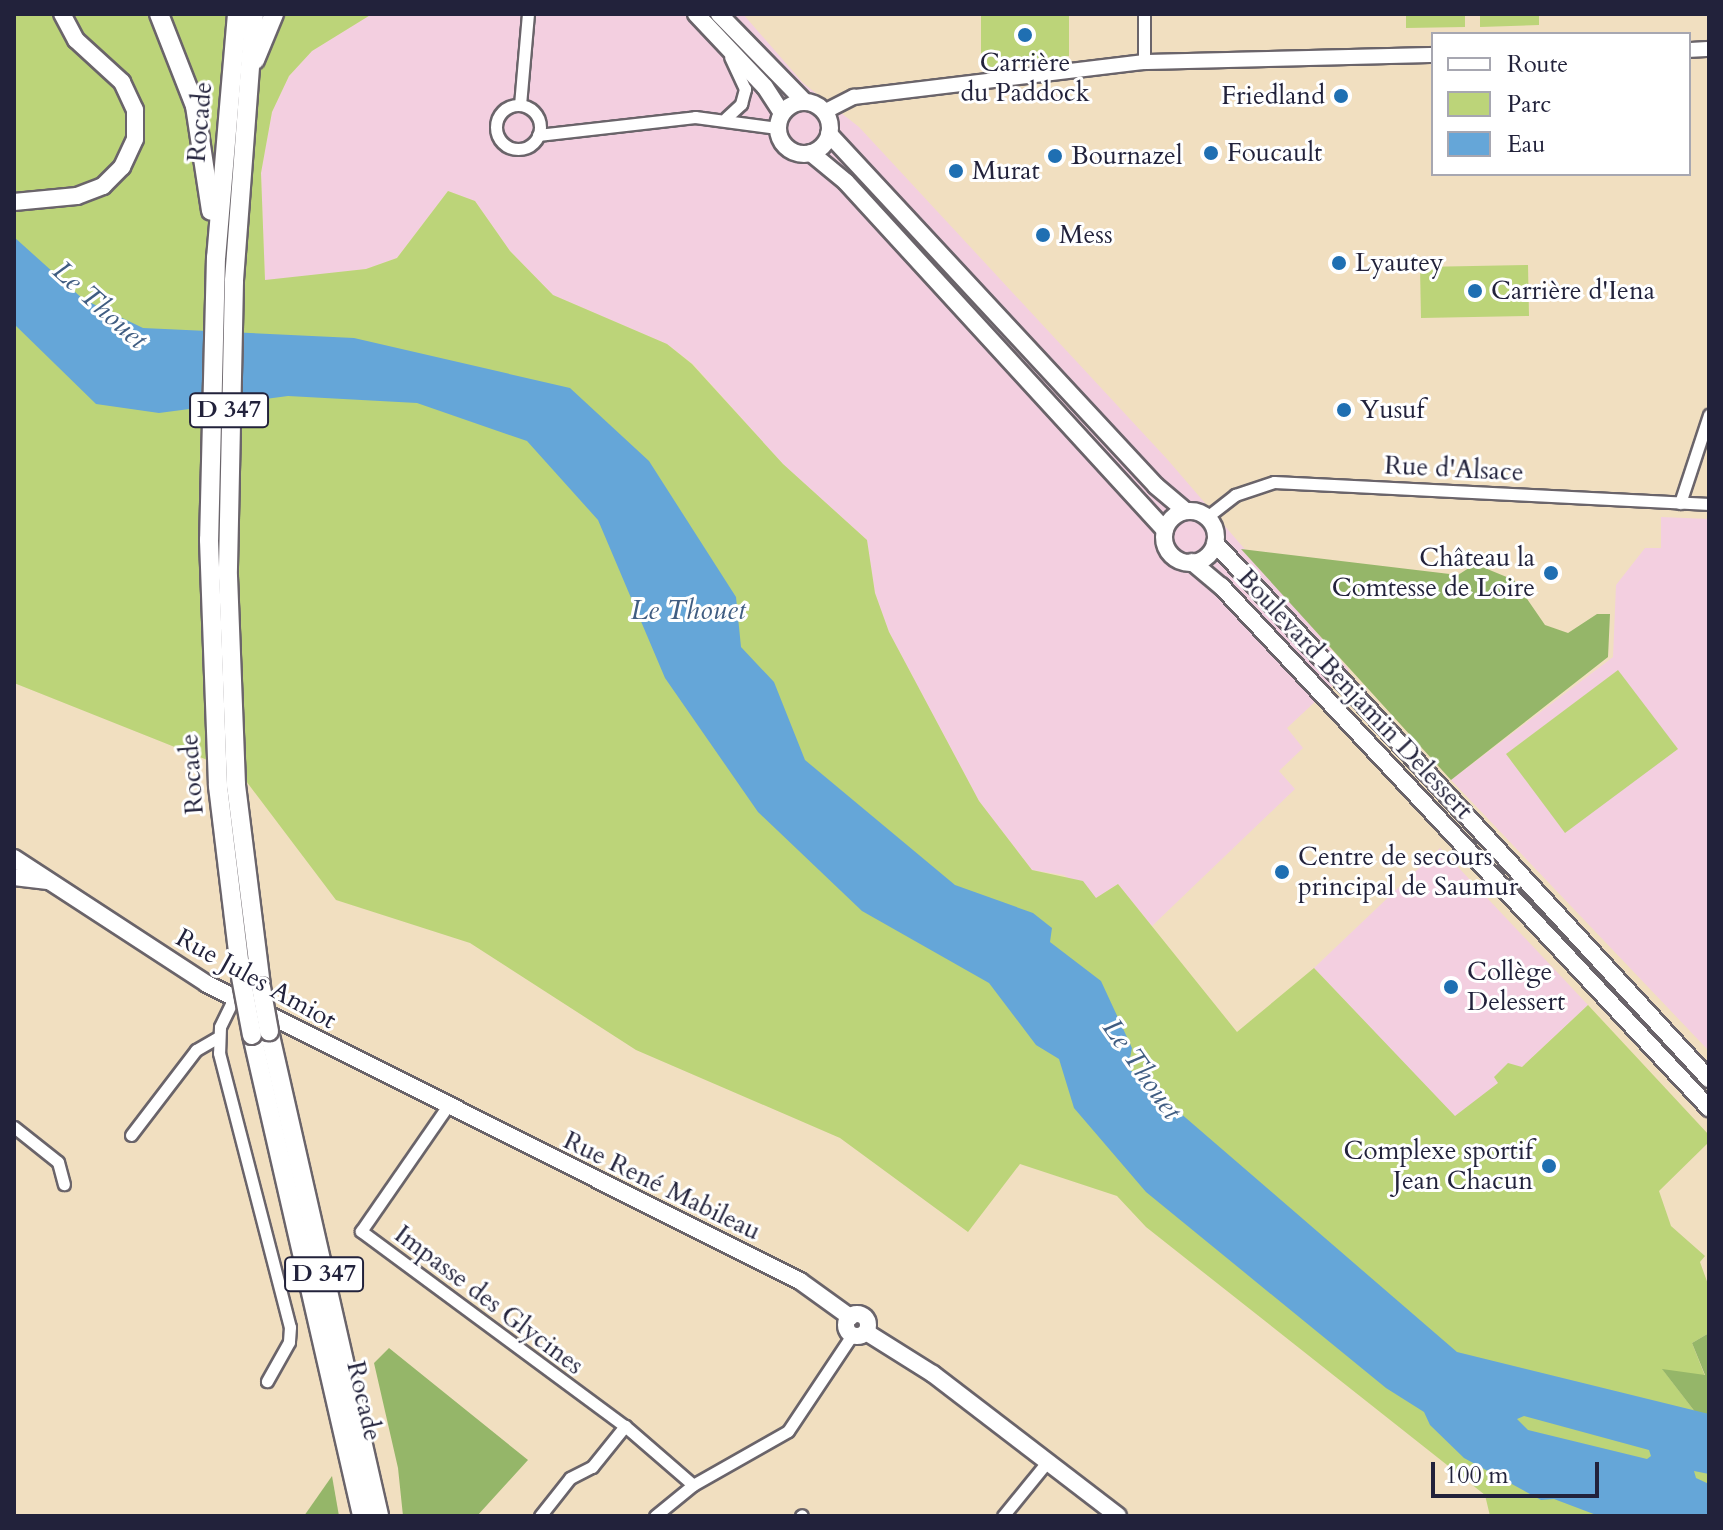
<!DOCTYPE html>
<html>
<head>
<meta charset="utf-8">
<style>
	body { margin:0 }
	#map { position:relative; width:1723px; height:1530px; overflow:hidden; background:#f1dfc0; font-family:Cardo,serif }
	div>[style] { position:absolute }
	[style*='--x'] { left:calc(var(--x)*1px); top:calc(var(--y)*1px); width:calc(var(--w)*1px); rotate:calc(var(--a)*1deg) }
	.built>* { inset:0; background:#f3cfe0 }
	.green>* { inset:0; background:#bcd479 }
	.forest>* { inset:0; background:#95b669 }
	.water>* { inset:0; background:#65a6d8 }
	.roads { filter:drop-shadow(2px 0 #6a646a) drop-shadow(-2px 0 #6a646a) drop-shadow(0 2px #6a646a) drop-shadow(0 -2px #6a646a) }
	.minor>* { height:11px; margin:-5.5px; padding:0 5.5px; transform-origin:5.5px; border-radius:5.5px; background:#fff }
	.minor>.ring { margin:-5.5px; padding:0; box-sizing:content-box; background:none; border:11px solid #fff; border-radius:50% }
	.tertiary>* { height:14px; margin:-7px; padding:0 7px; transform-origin:7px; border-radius:7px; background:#fff }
	.secondary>* { height:16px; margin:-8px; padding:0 8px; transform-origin:8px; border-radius:8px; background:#fff }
	.secondary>.ring { margin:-8px; padding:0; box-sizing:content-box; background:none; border:16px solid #fff; border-radius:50% }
	.trunk>* { height:18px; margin:-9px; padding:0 9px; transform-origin:9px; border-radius:9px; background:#fff }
	.bridges { filter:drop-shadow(2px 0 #6a646a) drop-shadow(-2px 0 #6a646a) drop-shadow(0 2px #6a646a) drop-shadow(0 -2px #6a646a) }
	.trunk-bridge>* { height:18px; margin:-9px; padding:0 9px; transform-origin:9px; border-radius:9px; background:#fff }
	.dots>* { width:22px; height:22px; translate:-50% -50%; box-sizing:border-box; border:4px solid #fff; border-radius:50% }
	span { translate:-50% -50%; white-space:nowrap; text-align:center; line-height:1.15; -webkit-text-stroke:6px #fff; paint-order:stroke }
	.shield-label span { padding:2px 6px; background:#fff; border:2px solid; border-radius:6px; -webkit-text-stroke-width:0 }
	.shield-label { font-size:24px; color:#22223b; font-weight:700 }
	.poi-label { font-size:26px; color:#22223b }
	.right { translate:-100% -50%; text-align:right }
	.left { translate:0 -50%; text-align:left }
	.street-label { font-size:26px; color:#22223b }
	.water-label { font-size:28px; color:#405d82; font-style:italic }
	.frame { position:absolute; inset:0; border:16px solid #22223b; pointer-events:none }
	.legend { position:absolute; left:1431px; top:32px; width:260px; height:144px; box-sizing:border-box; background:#fff; border:2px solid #a7a7b1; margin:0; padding:10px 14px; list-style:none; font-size:24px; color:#22223b }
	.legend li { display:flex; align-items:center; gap:16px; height:40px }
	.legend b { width:40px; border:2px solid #a7a7b1 }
	.scale { position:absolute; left:1431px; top:1462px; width:168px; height:36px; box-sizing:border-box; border:4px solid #22223b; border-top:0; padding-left:10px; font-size:24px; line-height:28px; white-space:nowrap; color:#22223b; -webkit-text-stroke:6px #fff; paint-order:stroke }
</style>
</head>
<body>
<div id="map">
	<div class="built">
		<i style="clip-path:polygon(372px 14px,743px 14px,803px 83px,859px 127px,1167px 459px,1349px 670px,1287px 728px,1303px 748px,1279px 771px,1295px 789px,1152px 926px,1118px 884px,1096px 898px,1064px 875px,1032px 870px,979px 801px,889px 632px,875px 593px,867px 540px,783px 464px,693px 364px,667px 344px,553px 295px,510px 251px,475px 201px,448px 191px,397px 258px,366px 269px,265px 281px,261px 173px,272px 112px,289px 76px,312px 51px)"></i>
		<i style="clip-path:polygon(1661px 517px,1709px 519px,1709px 1051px,1451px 780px,1613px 657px,1616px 585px,1645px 548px,1661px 548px)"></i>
		<i style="clip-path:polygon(1440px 848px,1588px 1005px,1522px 1067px,1455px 1117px,1314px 968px)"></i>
	</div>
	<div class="green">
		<i style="clip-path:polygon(14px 14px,372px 14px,312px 51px,289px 76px,272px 112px,261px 173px,265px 280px,366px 269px,397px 258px,448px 191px,475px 201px,510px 251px,553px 295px,667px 344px,692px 364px,783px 464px,867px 540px,875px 593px,889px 632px,979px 801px,1032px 870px,1083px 881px,1096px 898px,1118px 884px,1237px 1032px,1314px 968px,1455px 1116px,1498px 1083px,1494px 1077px,1508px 1063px,1522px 1067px,1588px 1005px,1709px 1135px,1709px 1142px,1659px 1191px,1671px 1226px,1705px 1256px,1700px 1262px,1709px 1287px,1709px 1333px,1692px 1343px,1705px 1376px,1663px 1370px,1709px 1430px,1709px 1516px,1490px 1516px,1485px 1495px,1146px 1227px,1117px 1196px,1020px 1164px,968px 1232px,840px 1138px,636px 1050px,470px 943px,336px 900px,240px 773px,14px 683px)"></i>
		<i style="clip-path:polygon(981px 14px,1069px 14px,1069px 56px,981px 69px)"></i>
		<i style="clip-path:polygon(1406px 14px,1465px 14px,1465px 27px,1406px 28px)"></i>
		<i style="clip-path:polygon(1480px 14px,1539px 14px,1539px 25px,1480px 27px)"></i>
		<i style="clip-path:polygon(1528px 265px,1529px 316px,1421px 318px,1420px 267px)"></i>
		<i style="clip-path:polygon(1618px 670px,1678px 749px,1565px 833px,1506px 754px)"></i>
	</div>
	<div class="forest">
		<i style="clip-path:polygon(1241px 549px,1458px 575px,1475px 564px,1514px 580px,1545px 625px,1568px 633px,1597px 614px,1610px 614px,1608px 657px,1451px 780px)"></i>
		<i style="clip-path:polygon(1709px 1333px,1709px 1430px,1662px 1369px,1705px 1375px,1692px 1343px)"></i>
		<i style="clip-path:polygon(389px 1348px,528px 1460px,477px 1516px,403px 1516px,398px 1468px,374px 1363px)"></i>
		<i style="clip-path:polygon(332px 1476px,339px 1516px,304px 1516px)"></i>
	</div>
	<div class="water">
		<i style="clip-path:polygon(evenodd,14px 237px,83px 299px,143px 328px,354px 338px,570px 388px,649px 461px,736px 597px,741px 647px,774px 682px,805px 760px,955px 885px,1033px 913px,1052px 928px,1050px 942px,1101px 981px,1132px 1048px,1128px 1068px,1457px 1352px,1709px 1414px,1709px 1474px,1694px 1471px,1696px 1478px,1709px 1484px,1709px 1516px,1599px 1516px,1554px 1499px,1541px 1500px,1464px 1458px,1430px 1425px,1424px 1412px,1386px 1388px,1146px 1192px,1074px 1108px,1059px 1059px,1036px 1045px,989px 983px,862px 911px,758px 812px,665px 678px,598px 520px,527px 441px,417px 403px,288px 396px,159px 413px,96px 404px,14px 324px,14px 237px,1524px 1416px,1649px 1450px,1651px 1456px,1647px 1459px,1528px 1430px,1517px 1419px,1524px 1416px)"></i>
	</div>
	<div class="roads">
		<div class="minor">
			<i style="--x:1144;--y:62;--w:48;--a:-90"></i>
			<i style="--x:520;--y:105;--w:91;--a:-85"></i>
			<i class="ring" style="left:496px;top:105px;width:33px;height:33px"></i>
			<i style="--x:726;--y:118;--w:21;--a:-43"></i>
			<i style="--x:741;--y:104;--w:16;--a:-75"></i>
			<i style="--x:745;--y:89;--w:35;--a:-115"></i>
			<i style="--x:538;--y:135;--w:158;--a:-6.5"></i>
			<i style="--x:695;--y:117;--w:83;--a:7.6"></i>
			<i style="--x:1680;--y:503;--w:93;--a:-71.8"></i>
			<i style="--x:1207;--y:517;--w:36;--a:-38"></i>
			<i style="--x:1235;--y:495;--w:41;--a:-18.4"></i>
			<i style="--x:1274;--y:482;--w:436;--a:2.9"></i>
			<i style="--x:234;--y:998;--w:32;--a:116"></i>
			<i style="--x:220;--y:1027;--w:26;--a:92"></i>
			<i style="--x:219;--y:1053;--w:283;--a:75.5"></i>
			<i style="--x:290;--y:1327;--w:15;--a:94"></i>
			<i style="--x:289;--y:1342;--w:45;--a:119.4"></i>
			<i style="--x:447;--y:1107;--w:151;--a:124.7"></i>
			<i style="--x:361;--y:1231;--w:328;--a:36.5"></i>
			<i style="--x:625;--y:1426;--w:90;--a:40.9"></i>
			<i style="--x:14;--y:1127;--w:56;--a:38.5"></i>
			<i style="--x:58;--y:1162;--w:23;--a:75"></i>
			<i style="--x:131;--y:1135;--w:107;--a:-52.6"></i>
			<i style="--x:196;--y:1050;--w:24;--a:-30"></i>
			<i style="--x:540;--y:1516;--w:48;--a:-51.7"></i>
			<i style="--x:570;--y:1478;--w:25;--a:-27"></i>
			<i style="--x:592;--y:1467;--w:53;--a:-51.2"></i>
			<i style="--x:655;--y:1516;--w:49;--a:-39.2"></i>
			<i style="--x:693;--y:1485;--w:109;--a:-29.6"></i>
			<i style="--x:788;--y:1431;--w:115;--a:-56.3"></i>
			<i style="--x:801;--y:1516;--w:1;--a:-45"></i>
			<i style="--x:1003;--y:1516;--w:70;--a:-50.8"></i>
		</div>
		<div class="tertiary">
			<i style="--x:1689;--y:50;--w:20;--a:-3"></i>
			<i style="--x:824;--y:112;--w:34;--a:-27"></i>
			<i style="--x:854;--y:97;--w:292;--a:-6.9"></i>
			<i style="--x:1144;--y:62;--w:289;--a:-1.4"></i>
		</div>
		<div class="secondary">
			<i style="--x:696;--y:14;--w:100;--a:46.6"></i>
			<i style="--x:765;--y:87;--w:31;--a:57"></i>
			<i style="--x:719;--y:14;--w:123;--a:45.7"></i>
			<i class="ring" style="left:778px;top:102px;width:36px;height:36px"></i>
			<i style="--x:829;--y:134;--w:480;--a:47.1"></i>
			<i style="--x:1156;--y:486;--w:39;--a:40"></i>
			<i style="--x:811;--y:153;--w:45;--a:39.6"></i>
			<i style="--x:846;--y:182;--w:472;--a:47.5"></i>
			<i style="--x:14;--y:202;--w:63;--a:-5.4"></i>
			<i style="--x:77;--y:196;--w:28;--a:-21"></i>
			<i style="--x:103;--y:186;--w:27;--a:-45"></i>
			<i style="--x:122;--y:167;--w:31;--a:-65"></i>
			<i style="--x:135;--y:139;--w:29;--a:-90"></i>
			<i style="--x:135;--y:110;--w:31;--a:-115"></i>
			<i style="--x:122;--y:82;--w:62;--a:-137.6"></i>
			<i style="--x:76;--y:40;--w:30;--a:-118"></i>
			<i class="ring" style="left:1164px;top:511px;width:36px;height:36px"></i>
			<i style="--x:1215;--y:543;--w:729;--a:47.34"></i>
			<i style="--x:1192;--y:562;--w:38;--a:40"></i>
			<i style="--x:1221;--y:586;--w:715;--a:46.93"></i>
			<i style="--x:14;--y:858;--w:230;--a:33.1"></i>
			<i style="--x:207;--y:984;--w:663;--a:26.6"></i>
			<i style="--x:800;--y:1281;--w:62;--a:35.8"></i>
			<i style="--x:14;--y:877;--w:34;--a:7"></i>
			<i class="ring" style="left:846px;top:1314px;width:6px;height:6px"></i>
			<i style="--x:866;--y:1332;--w:79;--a:32.1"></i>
			<i style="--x:933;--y:1374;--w:233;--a:37.5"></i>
		</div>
		<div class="trunk">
			<i style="--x:159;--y:14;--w:99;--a:68.6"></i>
			<i style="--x:195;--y:106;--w:106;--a:81.3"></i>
			<i style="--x:237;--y:14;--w:244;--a:94.9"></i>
			<i style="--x:216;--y:257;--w:283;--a:91.4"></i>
			<i style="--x:209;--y:540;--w:246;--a:87.9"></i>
			<i style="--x:218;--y:786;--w:192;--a:83.1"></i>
			<i style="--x:254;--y:14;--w:268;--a:94.3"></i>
			<i style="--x:234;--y:281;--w:295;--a:91.2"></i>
			<i style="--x:228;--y:576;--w:209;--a:87.8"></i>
			<i style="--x:236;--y:785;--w:204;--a:82.9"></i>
			<i style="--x:255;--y:60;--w:50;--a:-67.6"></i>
			<i style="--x:269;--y:1031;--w:497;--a:77.2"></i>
			<i style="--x:252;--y:1035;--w:493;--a:77.1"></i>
		</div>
	</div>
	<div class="bridges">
		<div class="trunk-bridge">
			<i style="--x:241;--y:977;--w:59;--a:79.3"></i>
			<i style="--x:261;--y:987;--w:45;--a:79.7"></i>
		</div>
	</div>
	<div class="dots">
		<i style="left:1025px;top:35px;background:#1f6fb2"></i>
		<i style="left:1341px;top:96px;background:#1f6fb2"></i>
		<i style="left:1211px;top:153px;background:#1f6fb2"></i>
		<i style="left:1055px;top:156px;background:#1f6fb2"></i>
		<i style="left:956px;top:171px;background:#1f6fb2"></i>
		<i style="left:1043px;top:235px;background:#1f6fb2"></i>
		<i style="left:1339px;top:263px;background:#1f6fb2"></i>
		<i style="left:1475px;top:291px;background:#1f6fb2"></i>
		<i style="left:1344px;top:410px;background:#1f6fb2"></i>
		<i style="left:1551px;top:573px;background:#1f6fb2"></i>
		<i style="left:1282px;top:872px;background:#1f6fb2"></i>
		<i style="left:1451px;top:987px;background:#1f6fb2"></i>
		<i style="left:1549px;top:1166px;background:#1f6fb2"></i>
	</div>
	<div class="shield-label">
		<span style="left:229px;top:410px">D 347</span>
		<span style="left:324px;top:1274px">D 347</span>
	</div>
	<div class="poi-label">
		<span style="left:1025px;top:78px">Carrière<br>du Paddock</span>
		<span class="right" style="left:1325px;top:96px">Friedland</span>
		<span class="left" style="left:1227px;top:153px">Foucault</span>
		<span class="left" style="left:1071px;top:156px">Bournazel</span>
		<span class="left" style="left:972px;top:171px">Murat</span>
		<span class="left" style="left:1059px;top:235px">Mess</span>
		<span class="left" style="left:1355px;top:263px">Lyautey</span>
		<span class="left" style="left:1491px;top:291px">Carrière d'Iena</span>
		<span class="left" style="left:1360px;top:410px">Yusuf</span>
		<span class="right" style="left:1535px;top:573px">Château la<br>Comtesse de Loire</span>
		<span class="left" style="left:1298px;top:872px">Centre de secours<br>principal de Saumur</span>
		<span class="left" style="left:1467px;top:987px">Collège<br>Delessert</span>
		<span class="right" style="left:1533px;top:1166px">Complexe sportif<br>Jean Chacun</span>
	</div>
	<div class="street-label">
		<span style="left:200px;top:122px;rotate:-85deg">Rocade</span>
		<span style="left:1454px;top:469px;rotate:3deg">Rue d'Alsace</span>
		<span style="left:1355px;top:694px;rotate:47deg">Boulevard Benjamin Delessert</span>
		<span style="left:192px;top:774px;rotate:-94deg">Rocade</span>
		<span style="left:256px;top:979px;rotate:29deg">Rue Jules Amiot</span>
		<span style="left:662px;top:1186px;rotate:26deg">Rue René Mabileau</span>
		<span style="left:489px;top:1300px;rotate:37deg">Impasse des Glycines</span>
		<span style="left:364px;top:1401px;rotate:77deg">Rocade</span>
	</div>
	<div class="water-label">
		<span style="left:100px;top:305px;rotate:42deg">Le Thouet</span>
		<span style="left:688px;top:610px">Le Thouet</span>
		<span style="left:1142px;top:1069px;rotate:55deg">Le Thouet</span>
	</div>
	<div class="frame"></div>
	<ul class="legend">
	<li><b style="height:10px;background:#fff"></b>Route</li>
	<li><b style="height:22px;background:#bcd479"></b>Parc</li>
	<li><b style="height:22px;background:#65a6d8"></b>Eau</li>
	</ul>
	<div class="scale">100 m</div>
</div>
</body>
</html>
